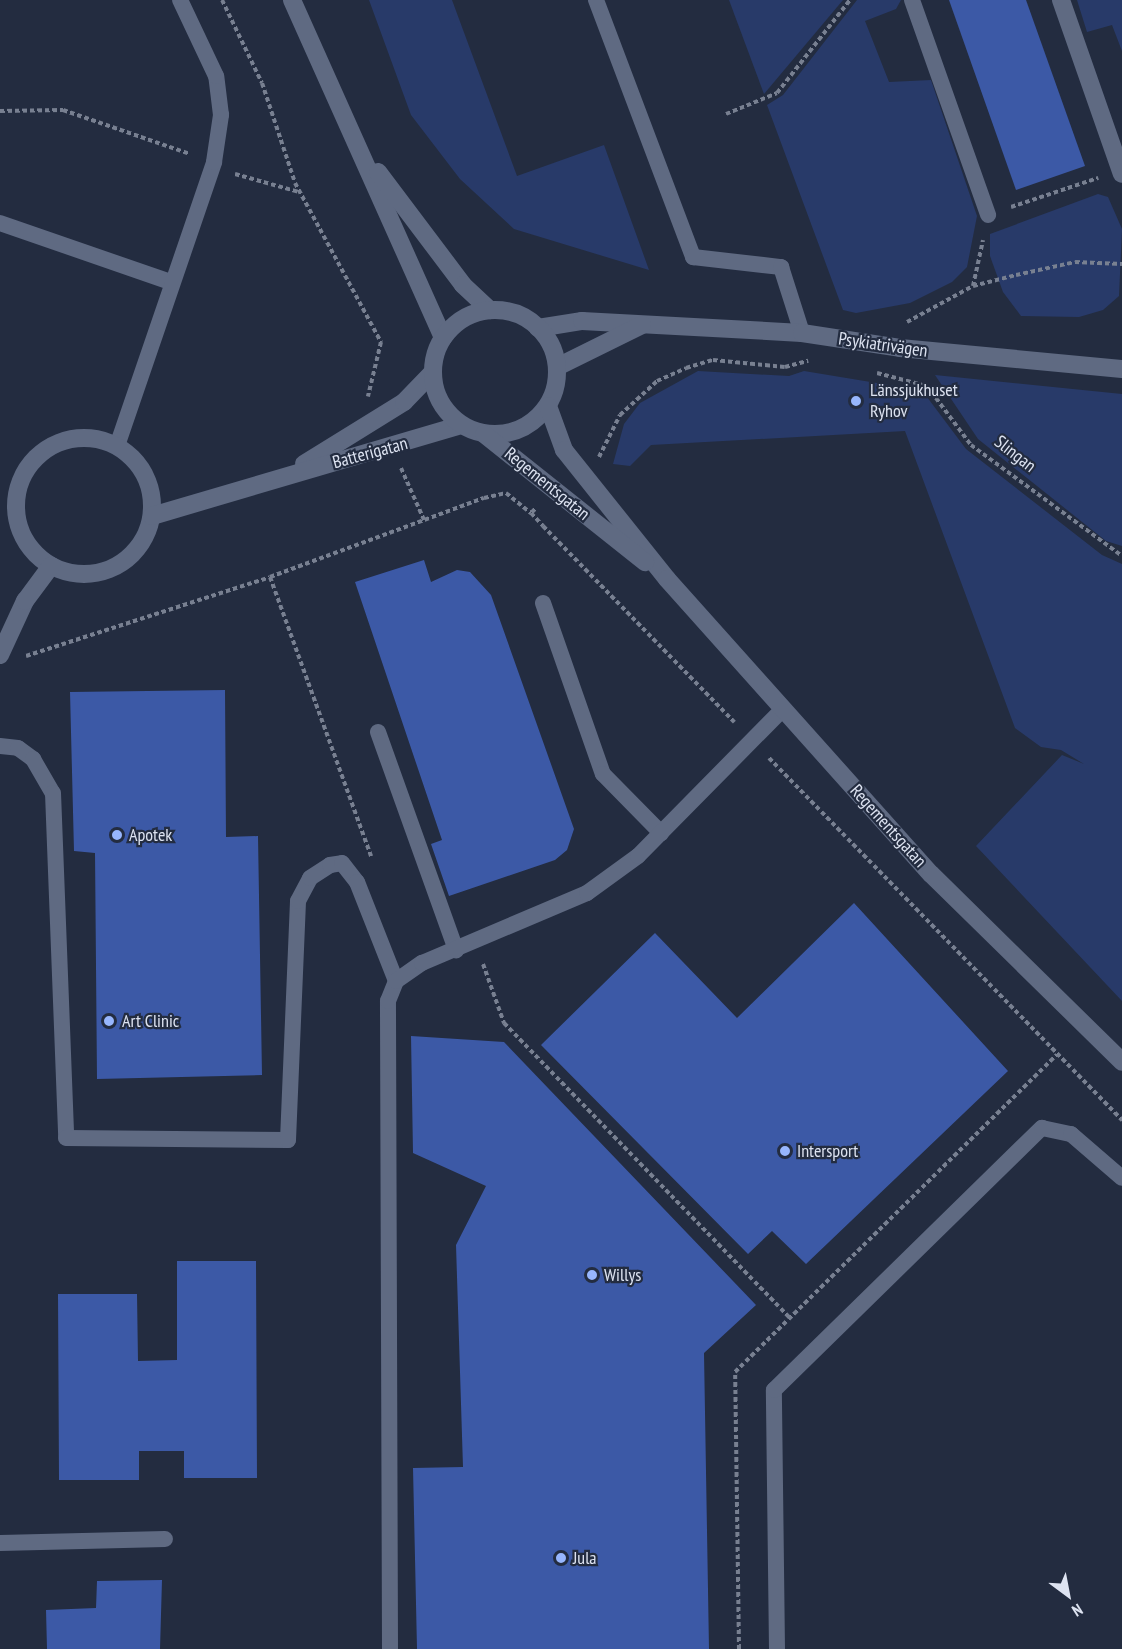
<!DOCTYPE html>
<html>
<head>
<meta charset="utf-8">
<style>
	body { margin:0 }
	#map { position:relative; width:1122px; height:1649px; overflow:hidden; background:#232c40; font-family:"PT Sans Narrow",sans-serif }
	div>[style] { position:absolute }
	[style*='--x'] { left:calc(var(--x)*1px); top:calc(var(--y)*1px); width:calc(var(--w)*1px); rotate:calc(var(--a)*1deg) }
	.green>* { inset:0; background:#283a69 }
	.building>* { inset:0; background:#3c59a6 }
	.path>* { height:4px; margin-top:-2px; transform-origin:0; background:repeating-linear-gradient(90deg,#788091 0 4.5px,transparent 0 7.5px) }
	.service>* { height:16px; margin:-8px; padding:0 8px; transform-origin:8px; border-radius:8px; background:#5f6a82 }
	.minor>* { height:18px; margin:-9px; padding:0 9px; transform-origin:9px; border-radius:9px; background:#5f6a82 }
	.minor>.ring { margin:-9px; padding:0; box-sizing:content-box; background:none; border:18px solid #5f6a82; border-radius:50% }
	.tertiary>* { height:18px; margin:-9px; padding:0 9px; transform-origin:9px; border-radius:9px; background:#5f6a82 }
	.tertiary>.ring { margin:-9px; padding:0; box-sizing:content-box; background:none; border:18px solid #5f6a82; border-radius:50% }
	.dots>* { width:16px; height:16px; translate:-50% -50%; box-sizing:border-box; border:3px solid #232c40; border-radius:50% }
	span { translate:-50% -50%; white-space:nowrap; text-align:center; line-height:1.15; -webkit-text-stroke:4.5px #232c40; paint-order:stroke }
	.street-label { font-size:18px; color:#dde3f1 }
	.poi-label { font-size:18px; color:#dde3f1 }
	.left { translate:0 -50%; text-align:left }
	.north { position:absolute; left:1038px; top:1565px; width:60px; height:60px; -webkit-text-stroke:4px #232c40; paint-order:stroke; rotate:148deg; font-size:16px; font-weight:700; line-height:24px; text-align:center; color:#dde3f1 }
	.north::after { content:''; display:block; margin:auto; width:21px; height:27px; background:#dde3f1; clip-path:polygon(50% 0,100% 100%,50% 72%,0 100%) }
</style>
</head>
<body>
<div id="map">
	<div class="green">
		<i style="clip-path:polygon(369px 0,452px 0,517px 176px,604px 145px,649px 270px,514px 229px,460px 179px,411px 115px)"></i>
		<i style="clip-path:polygon(729px 0,843px 0,764px 94px)"></i>
		<i style="clip-path:polygon(857px 0,901px 0,896px 9px,865px 21px,889px 82px,931px 80px,977px 216px,967px 267px,952px 282px,910px 303px,856px 313px,843px 310px,767px 105px,783px 95px)"></i>
		<i style="clip-path:polygon(1077px 0,1122px 0,1122px 51px,1112px 25px,1087px 32px)"></i>
		<i style="clip-path:polygon(1098px 194px,1108px 197px,1122px 229px,1119px 296px,1103px 310px,1079px 317px,1021px 316px,1003px 292px,990px 256px,990px 234px)"></i>
		<i style="clip-path:polygon(698px 371px,789px 376px,804px 371px,913px 389px,927px 397px,966px 449px,1102px 555px,1122px 564px,1122px 1001px,976px 846px,1062px 755px,1084px 764px,1061px 750px,1041px 747px,1015px 728px,905px 431px,651px 445px,630px 466px,613px 464px,624px 424px,640px 403px)"></i>
		<i style="clip-path:polygon(935px 375px,1122px 394px,1122px 546px,1106px 541px,978px 439px)"></i>
	</div>
	<div class="building">
		<i style="clip-path:polygon(949px 0,1026px 0,1085px 166px,1016px 190px)"></i>
		<i style="clip-path:polygon(424px 560px,431px 582px,457px 570px,470px 572px,491px 595px,574px 829px,567px 850px,555px 860px,449px 896px,431px 844px,442px 840px,355px 582px)"></i>
		<i style="clip-path:polygon(225px 690px,226px 837px,258px 836px,262px 1075px,97px 1079px,95px 853px,74px 851px,70px 692px)"></i>
		<i style="clip-path:polygon(854px 903px,1008px 1071px,806px 1264px,772px 1231px,748px 1254px,541px 1045px,655px 933px,737px 1018px)"></i>
		<i style="clip-path:polygon(411px 1036px,504px 1042px,756px 1305px,704px 1353px,709px 1649px,417px 1649px,413px 1468px,463px 1467px,456px 1245px,486px 1186px,413px 1153px)"></i>
		<i style="clip-path:polygon(177px 1261px,256px 1261px,257px 1478px,184px 1478px,184px 1451px,139px 1451px,139px 1480px,59px 1480px,58px 1294px,137px 1294px,138px 1361px,177px 1360px)"></i>
		<i style="clip-path:polygon(162px 1580px,160px 1649px,47px 1649px,46px 1610px,96px 1608px,97px 1581px)"></i>
	</div>
	<div class="path">
		<i style="--x:222;--y:0;--w:92;--a:64.3"></i>
		<i style="--x:262;--y:83;--w:105;--a:71.7"></i>
		<i style="--x:295;--y:183;--w:181;--a:61.6"></i>
		<i style="--x:381;--y:342;--w:56;--a:103.5"></i>
		<i style="--x:0;--y:111;--w:63;--a:-0.9"></i>
		<i style="--x:63;--y:110;--w:134;--a:19.1"></i>
		<i style="--x:726;--y:114;--w:55;--a:-22.4"></i>
		<i style="--x:777;--y:93;--w:118;--a:-51.9"></i>
		<i style="--x:235;--y:174;--w:66;--a:15.7"></i>
		<i style="--x:1011;--y:207;--w:92;--a:-18.4"></i>
		<i style="--x:973;--y:286;--w:47;--a:-77.7"></i>
		<i style="--x:907;--y:322;--w:75;--a:-28.6"></i>
		<i style="--x:973;--y:286;--w:44;--a:-14.3"></i>
		<i style="--x:1016;--y:275;--w:60;--a:-12.4"></i>
		<i style="--x:1075;--y:262;--w:47;--a:2.4"></i>
		<i style="--x:877;--y:373;--w:52;--a:14.6"></i>
		<i style="--x:927;--y:386;--w:74;--a:53.3"></i>
		<i style="--x:971;--y:445;--w:187;--a:36.3"></i>
		<i style="--x:599;--y:457;--w:47;--a:-63.4"></i>
		<i style="--x:620;--y:415;--w:50;--a:-42.6"></i>
		<i style="--x:657;--y:381;--w:32;--a:-24"></i>
		<i style="--x:686;--y:368;--w:28;--a:-17"></i>
		<i style="--x:713;--y:360;--w:72;--a:5.6"></i>
		<i style="--x:785;--y:367;--w:24;--a:-15"></i>
		<i style="--x:401;--y:468;--w:57;--a:66.1"></i>
		<i style="--x:535;--y:509;--w:6;--a:135"></i>
		<i style="--x:531;--y:513;--w:18;--a:47"></i>
		<i style="--x:543;--y:526;--w:274;--a:45.7"></i>
		<i style="--x:270;--y:577;--w:297;--a:70.1"></i>
		<i style="--x:26;--y:656;--w:256;--a:-17.9"></i>
		<i style="--x:270;--y:577;--w:228;--a:-20.3"></i>
		<i style="--x:484;--y:498;--w:23;--a:-13"></i>
		<i style="--x:506;--y:493;--w:32;--a:39"></i>
		<i style="--x:769;--y:758;--w:506;--a:45.72"></i>
		<i style="--x:483;--y:964;--w:63;--a:70.4"></i>
		<i style="--x:504;--y:1023;--w:411;--a:45.9"></i>
		<i style="--x:739;--y:1649;--w:277;--a:-90.8"></i>
		<i style="--x:735;--y:1372;--w:452;--a:-44.6"></i>
	</div>
	<div class="service">
		<i style="--x:596;--y:0;--w:275;--a:69.3"></i>
		<i style="--x:693;--y:257;--w:89;--a:6.5"></i>
		<i style="--x:781;--y:267;--w:69;--a:72.3"></i>
		<i style="--x:912;--y:0;--w:228;--a:70.5"></i>
		<i style="--x:0;--y:223;--w:180;--a:19.1"></i>
		<i style="--x:117;--y:446;--w:300;--a:-71.1"></i>
		<i style="--x:214;--y:162;--w:48;--a:-81.5"></i>
		<i style="--x:221;--y:115;--w:39;--a:-97"></i>
		<i style="--x:216;--y:76;--w:84;--a:-115.3"></i>
		<i style="--x:543;--y:603;--w:181;--a:70.7"></i>
		<i style="--x:603;--y:774;--w:83;--a:45.5"></i>
		<i style="--x:378;--y:732;--w:232;--a:70.3"></i>
		<i style="--x:0;--y:746;--w:18;--a:6"></i>
		<i style="--x:18;--y:748;--w:19;--a:36"></i>
		<i style="--x:33;--y:759;--w:39;--a:60"></i>
		<i style="--x:53;--y:793;--w:345;--a:87.8"></i>
		<i style="--x:66;--y:1138;--w:222;--a:0.5"></i>
		<i style="--x:288;--y:1140;--w:239;--a:-87.6"></i>
		<i style="--x:298;--y:901;--w:26;--a:-62"></i>
		<i style="--x:310;--y:878;--w:24;--a:-33"></i>
		<i style="--x:330;--y:865;--w:12;--a:-9"></i>
		<i style="--x:342;--y:863;--w:24;--a:52"></i>
		<i style="--x:357;--y:882;--w:106;--a:68.5"></i>
		<i style="--x:0;--y:1543;--w:165;--a:-1.4"></i>
		<i style="--x:390;--y:1649;--w:648;--a:-90.18"></i>
		<i style="--x:388;--y:1001;--w:22;--a:-68"></i>
		<i style="--x:396;--y:981;--w:32;--a:-35"></i>
		<i style="--x:422;--y:963;--w:179;--a:-23"></i>
		<i style="--x:587;--y:893;--w:63;--a:-36"></i>
		<i style="--x:638;--y:856;--w:206;--a:-45.4"></i>
		<i style="--x:777;--y:1649;--w:259;--a:-90.7"></i>
		<i style="--x:774;--y:1390;--w:375;--a:-44.4"></i>
		<i style="--x:1042;--y:1128;--w:30;--a:12"></i>
		<i style="--x:1071;--y:1134;--w:67;--a:40.8"></i>
	</div>
	<div class="minor">
		<i style="--x:1061;--y:0;--w:184;--a:70.7"></i>
		<i style="--x:538;--y:328;--w:45;--a:-9"></i>
		<i style="--x:582;--y:321;--w:220;--a:3.1"></i>
		<i style="--x:802;--y:333;--w:99;--a:8.7"></i>
		<i style="--x:900;--y:348;--w:223;--a:5.4"></i>
		<i style="--x:557;--y:367;--w:95;--a:-26.3"></i>
		<i class="ring" style="left:16px;top:438px;width:118px;height:118px"></i>
		<i style="--x:304;--y:464;--w:118;--a:-31.8"></i>
		<i style="--x:404;--y:402;--w:40;--a:-46"></i>
		<i style="--x:152;--y:516;--w:322;--a:-16.4"></i>
		<i style="--x:0;--y:655;--w:60;--a:-65.2"></i>
		<i style="--x:25;--y:601;--w:44;--a:-53.4"></i>
	</div>
	<div class="tertiary">
		<i style="--x:292;--y:0;--w:370;--a:65.9"></i>
		<i style="--x:378;--y:172;--w:141;--a:53"></i>
		<i style="--x:463;--y:285;--w:37;--a:43"></i>
		<i class="ring" style="left:433px;top:310px;width:106px;height:106px"></i>
		<i style="--x:548;--y:406;--w:47;--a:70"></i>
		<i style="--x:564;--y:450;--w:165;--a:51.4"></i>
		<i style="--x:667;--y:579;--w:396;--a:48.2"></i>
		<i style="--x:931;--y:874;--w:268;--a:44.5"></i>
		<i style="--x:484;--y:434;--w:206;--a:38.5"></i>
	</div>
	<div class="dots">
		<i style="left:856px;top:401px;background:#97b6fd"></i>
		<i style="left:117px;top:835px;background:#97b6fd"></i>
		<i style="left:109px;top:1021px;background:#97b6fd"></i>
		<i style="left:785px;top:1151px;background:#97b6fd"></i>
		<i style="left:592px;top:1275px;background:#97b6fd"></i>
		<i style="left:561px;top:1558px;background:#97b6fd"></i>
	</div>
	<div class="street-label">
		<span style="left:883px;top:345px;rotate:8deg">Psykiatrivägen</span>
		<span style="left:370px;top:453px;rotate:-15deg">Batterigatan</span>
		<span style="left:1015px;top:454px;rotate:38deg">Slingan</span>
		<span style="left:547px;top:484px;rotate:39deg">Regementsgatan</span>
		<span style="left:888px;top:826px;rotate:48deg">Regementsgatan</span>
	</div>
	<div class="poi-label">
		<span class="left" style="left:870px;top:401px">Länssjukhuset<br>Ryhov</span>
		<span class="left" style="left:129px;top:835px">Apotek</span>
		<span class="left" style="left:122px;top:1021px">Art Clinic</span>
		<span class="left" style="left:797px;top:1151px">Intersport</span>
		<span class="left" style="left:604px;top:1275px">Willys</span>
		<span class="left" style="left:573px;top:1558px">Jula</span>
	</div>
	<div class="north">N</div>
</div>
</body>
</html>
